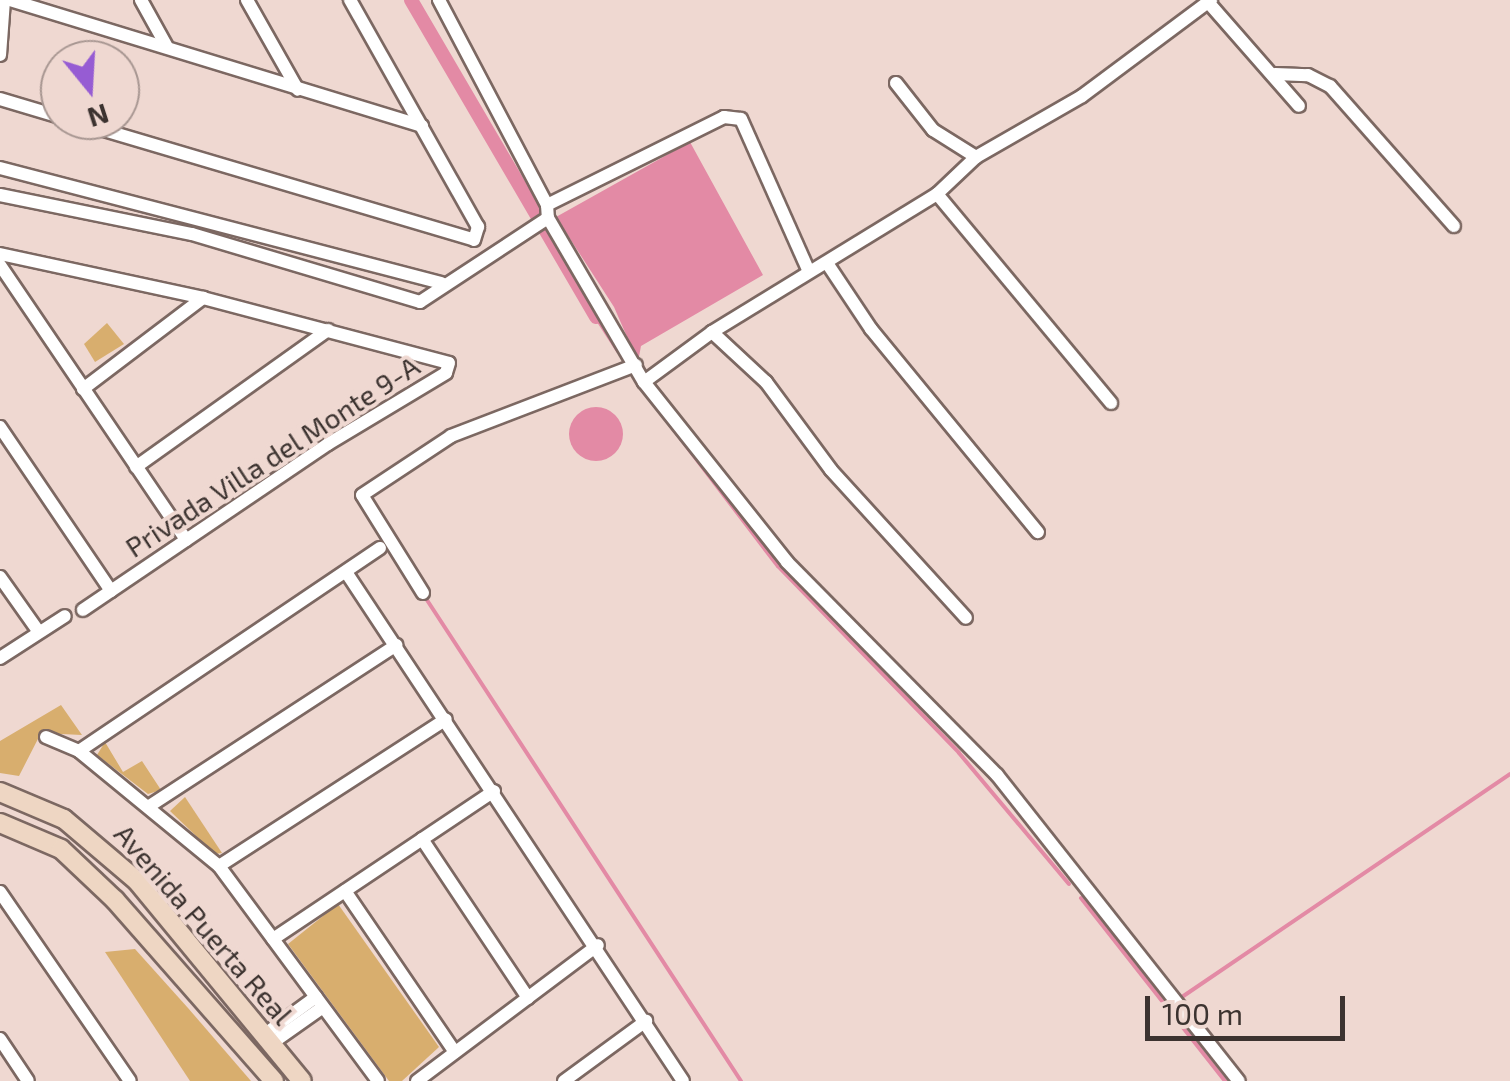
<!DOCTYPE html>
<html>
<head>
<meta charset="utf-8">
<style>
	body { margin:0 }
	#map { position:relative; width:1510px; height:1081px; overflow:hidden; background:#efd8d1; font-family:"Exo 2",sans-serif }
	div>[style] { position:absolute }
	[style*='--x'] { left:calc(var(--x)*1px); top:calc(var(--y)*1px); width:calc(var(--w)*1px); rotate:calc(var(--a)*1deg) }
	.green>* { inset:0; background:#d8ae6e }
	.water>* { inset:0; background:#e38aa5 }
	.round { border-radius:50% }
	.stream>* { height:4px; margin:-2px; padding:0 2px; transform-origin:2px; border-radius:2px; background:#e38aa5 }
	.canal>* { height:14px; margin:-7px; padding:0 7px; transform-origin:7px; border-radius:7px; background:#e38aa5 }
	.roads { filter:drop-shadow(2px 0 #7c6862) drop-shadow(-2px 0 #7c6862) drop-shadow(0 2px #7c6862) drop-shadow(0 -2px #7c6862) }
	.street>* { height:12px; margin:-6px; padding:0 6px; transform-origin:6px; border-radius:6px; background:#fff }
	.secondary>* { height:18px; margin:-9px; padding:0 9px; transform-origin:9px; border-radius:9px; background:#eed6c3 }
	span { translate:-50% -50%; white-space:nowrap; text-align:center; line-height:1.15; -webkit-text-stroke:8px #efd8d1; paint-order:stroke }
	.street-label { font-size:28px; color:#3c3330 }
	.north { position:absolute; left:40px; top:40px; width:100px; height:100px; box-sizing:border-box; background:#efd8d1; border:2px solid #a79691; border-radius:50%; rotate:162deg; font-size:28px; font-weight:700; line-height:40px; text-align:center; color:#3c3330 }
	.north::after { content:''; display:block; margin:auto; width:35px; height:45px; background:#965cd3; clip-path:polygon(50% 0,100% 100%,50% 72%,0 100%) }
	.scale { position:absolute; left:1145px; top:996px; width:200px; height:45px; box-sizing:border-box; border:5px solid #3c3330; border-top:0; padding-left:12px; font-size:30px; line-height:35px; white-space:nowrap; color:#3c3330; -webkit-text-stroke:8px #efd8d1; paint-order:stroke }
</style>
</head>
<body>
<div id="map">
	<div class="green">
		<i style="clip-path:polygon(107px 323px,124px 344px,95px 362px,84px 344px)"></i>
		<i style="clip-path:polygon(61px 705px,82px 735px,41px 733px,19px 776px,0 773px,0 741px)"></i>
		<i style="clip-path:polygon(105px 742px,123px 772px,142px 761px,161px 790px,148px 794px,97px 755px)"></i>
		<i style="clip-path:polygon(185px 797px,222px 853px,215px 854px,170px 811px)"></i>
		<i style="clip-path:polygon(338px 904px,439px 1047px,402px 1081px,389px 1081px,288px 944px)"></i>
		<i style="clip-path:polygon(135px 949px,188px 1008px,251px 1081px,190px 1081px,105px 952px)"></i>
	</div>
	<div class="water">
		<i style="clip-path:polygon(690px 142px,763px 275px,641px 346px,638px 362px,614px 307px,556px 217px)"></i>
		<i class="round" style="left:569px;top:407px;width:54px;height:54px"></i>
	</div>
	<div class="stream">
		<i style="--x:596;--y:317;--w:40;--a:57.1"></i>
		<i style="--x:633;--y:376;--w:239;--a:52.7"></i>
		<i style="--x:778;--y:566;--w:260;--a:45.9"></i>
		<i style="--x:959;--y:753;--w:171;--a:50"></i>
		<i style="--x:425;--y:597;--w:578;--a:56.86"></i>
		<i style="--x:1081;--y:898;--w:233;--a:51.8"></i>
		<i style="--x:1179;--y:999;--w:400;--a:-34.2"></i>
	</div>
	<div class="canal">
		<i style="--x:411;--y:0;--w:367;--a:59.7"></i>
	</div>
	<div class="roads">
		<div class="street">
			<i style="--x:10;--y:0;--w:431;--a:17"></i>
			<i style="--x:141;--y:0;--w:54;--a:61"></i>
			<i style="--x:247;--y:0;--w:103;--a:60.5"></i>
			<i style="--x:439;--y:0;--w:232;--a:62.2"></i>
			<i style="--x:547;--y:205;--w:13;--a:86"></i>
			<i style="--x:548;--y:218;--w:190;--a:59.7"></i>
			<i style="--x:644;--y:382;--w:230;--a:51.5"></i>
			<i style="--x:787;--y:562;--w:299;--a:45.4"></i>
			<i style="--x:997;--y:775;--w:390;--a:51.7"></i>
			<i style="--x:1208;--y:2;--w:138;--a:48.8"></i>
			<i style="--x:0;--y:55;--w:55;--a:-85.8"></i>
			<i style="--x:1275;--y:74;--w:33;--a:2"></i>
			<i style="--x:1308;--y:75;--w:25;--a:27"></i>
			<i style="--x:1330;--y:86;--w:187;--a:48.5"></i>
			<i style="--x:896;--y:83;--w:60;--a:51.8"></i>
			<i style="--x:933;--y:130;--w:51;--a:32.1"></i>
			<i style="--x:0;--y:99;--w:63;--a:16.7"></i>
			<i style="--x:70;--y:120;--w:421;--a:16.5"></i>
			<i style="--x:474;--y:240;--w:14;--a:-73"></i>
			<i style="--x:478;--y:227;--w:261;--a:-119.4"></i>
			<i style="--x:0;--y:168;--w:456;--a:14.6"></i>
			<i style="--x:937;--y:194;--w:272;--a:50.2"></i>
			<i style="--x:0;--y:195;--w:196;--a:11.5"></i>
			<i style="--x:192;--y:234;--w:238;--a:16.6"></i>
			<i style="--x:420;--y:302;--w:153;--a:-33.3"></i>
			<i style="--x:547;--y:205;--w:198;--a:-26.4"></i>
			<i style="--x:724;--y:117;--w:17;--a:7"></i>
			<i style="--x:741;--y:119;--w:167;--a:66"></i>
			<i style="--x:0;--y:254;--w:208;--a:12.2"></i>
			<i style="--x:203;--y:298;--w:254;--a:14.8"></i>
			<i style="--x:449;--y:363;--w:10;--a:107"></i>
			<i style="--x:446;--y:373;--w:138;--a:149"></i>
			<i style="--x:328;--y:444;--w:296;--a:145.9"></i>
			<i style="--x:827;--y:263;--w:79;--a:56.3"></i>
			<i style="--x:871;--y:329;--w:263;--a:50.6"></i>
			<i style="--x:0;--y:265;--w:332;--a:55.9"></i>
			<i style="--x:712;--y:332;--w:74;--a:42.8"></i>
			<i style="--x:766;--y:382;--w:109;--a:53.5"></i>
			<i style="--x:831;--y:470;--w:200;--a:47.6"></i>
			<i style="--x:644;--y:382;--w:84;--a:-36.3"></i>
			<i style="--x:712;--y:332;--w:264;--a:-31.5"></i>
			<i style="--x:937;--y:194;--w:54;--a:-43.5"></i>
			<i style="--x:976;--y:157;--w:122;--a:-29.9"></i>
			<i style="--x:1082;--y:96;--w:161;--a:-36.7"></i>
			<i style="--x:83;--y:389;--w:151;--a:-37.2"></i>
			<i style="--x:0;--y:427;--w:198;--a:55.9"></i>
			<i style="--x:136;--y:467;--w:236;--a:-35.5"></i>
			<i style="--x:346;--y:572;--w:610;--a:56.49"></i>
			<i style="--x:0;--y:577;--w:67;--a:54.7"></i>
			<i style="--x:423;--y:593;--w:115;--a:-121.9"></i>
			<i style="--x:362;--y:495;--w:107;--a:-33.5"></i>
			<i style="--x:451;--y:436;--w:198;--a:-21"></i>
			<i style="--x:0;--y:658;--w:77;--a:-32.9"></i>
			<i style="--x:46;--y:737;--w:36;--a:23"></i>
			<i style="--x:79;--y:751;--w:181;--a:39.4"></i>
			<i style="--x:219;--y:866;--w:267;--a:53.5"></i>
			<i style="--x:79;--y:751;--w:363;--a:-34"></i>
			<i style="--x:151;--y:805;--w:293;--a:-33.1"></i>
			<i style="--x:422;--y:839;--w:191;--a:56.3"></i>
			<i style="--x:219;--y:866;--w:270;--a:-32.9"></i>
			<i style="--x:345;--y:891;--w:195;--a:55.7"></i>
			<i style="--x:0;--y:892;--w:229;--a:55.5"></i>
			<i style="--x:273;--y:939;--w:266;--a:-33.8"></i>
			<i style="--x:265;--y:1034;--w:63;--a:-36"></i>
			<i style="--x:0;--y:1039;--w:50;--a:56.3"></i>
			<i style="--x:272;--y:1043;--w:62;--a:-35.2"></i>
			<i style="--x:417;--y:1081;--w:226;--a:-36.9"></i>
			<i style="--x:564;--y:1081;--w:102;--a:-36.2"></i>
		</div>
		<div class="secondary">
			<i style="--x:0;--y:792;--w:69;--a:22.9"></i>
			<i style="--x:64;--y:819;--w:96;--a:40.3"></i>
			<i style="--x:137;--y:881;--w:259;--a:50.5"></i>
			<i style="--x:0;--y:823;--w:66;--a:23.1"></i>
			<i style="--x:61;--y:849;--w:74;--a:43.4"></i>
			<i style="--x:115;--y:900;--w:241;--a:48.7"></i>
		</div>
	</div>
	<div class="street-label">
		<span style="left:272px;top:456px;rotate:-33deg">Privada Villa del Monte 9-A</span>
		<span style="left:204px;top:924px;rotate:49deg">Avenida Puerta Real</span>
	</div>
	<div class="north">N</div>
	<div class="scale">100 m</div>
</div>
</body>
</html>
